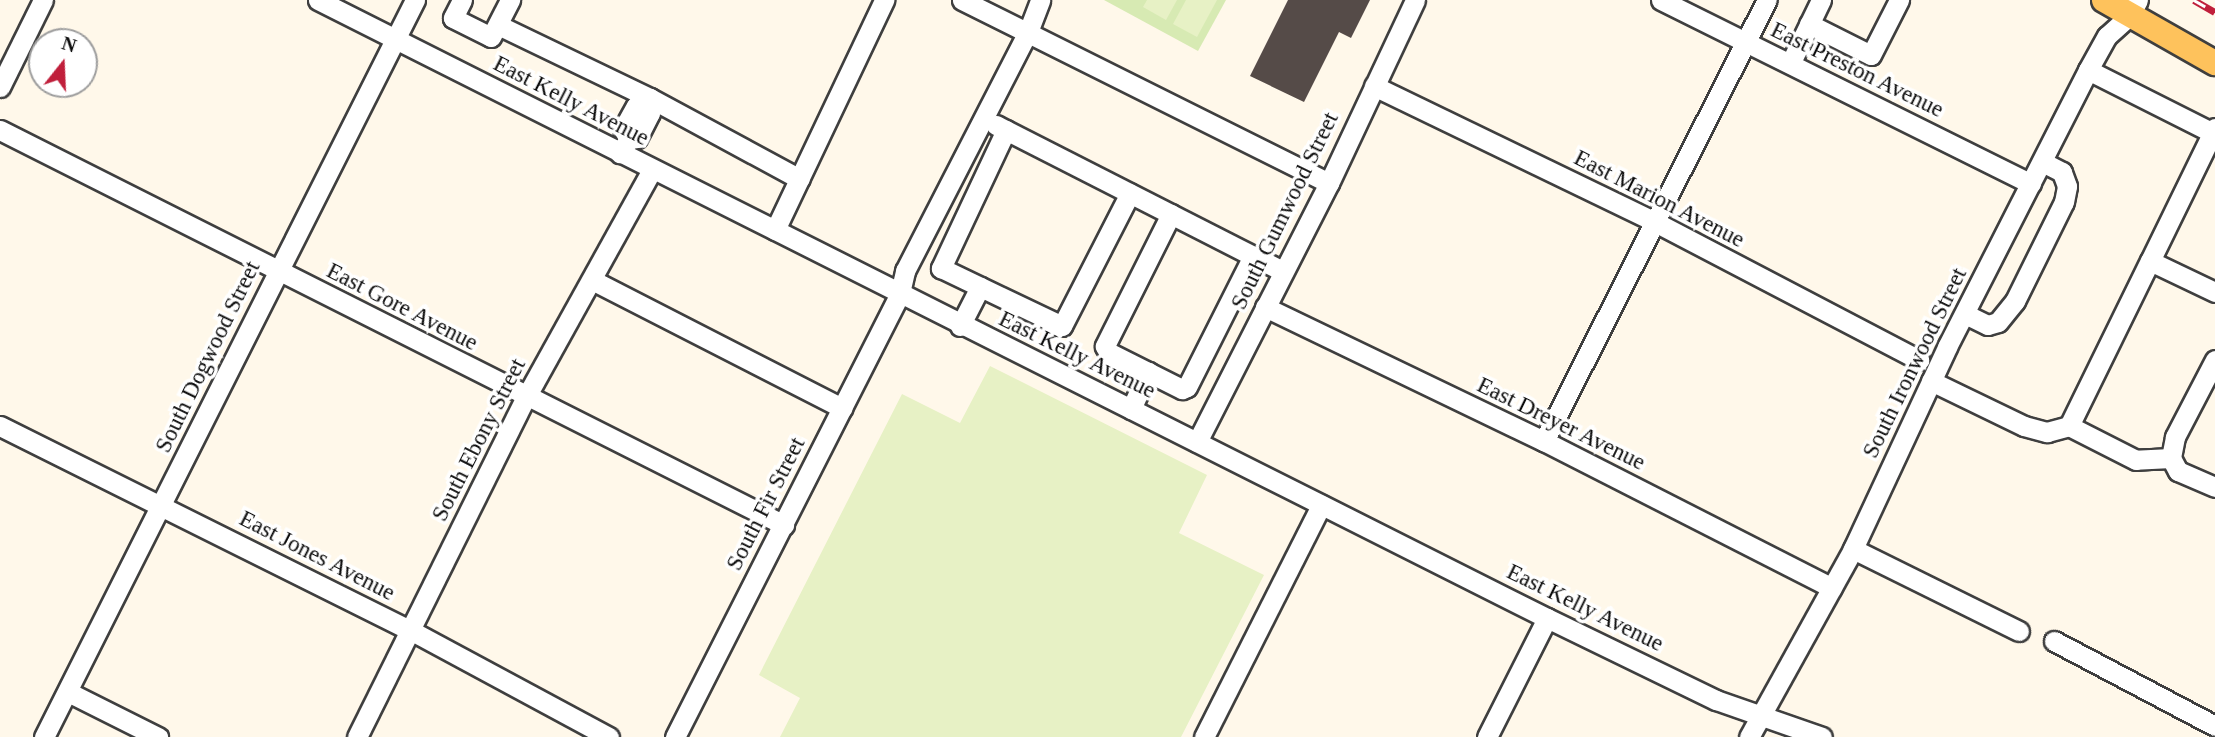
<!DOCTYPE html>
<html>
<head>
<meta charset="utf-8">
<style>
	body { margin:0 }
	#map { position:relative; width:2215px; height:737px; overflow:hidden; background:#fff8ea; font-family:Georgia,serif }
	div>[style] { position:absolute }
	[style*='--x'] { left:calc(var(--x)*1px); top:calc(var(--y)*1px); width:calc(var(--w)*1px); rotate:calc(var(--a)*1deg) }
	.green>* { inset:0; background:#d7eab3 }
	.pitch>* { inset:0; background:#e7f1c5 }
	.building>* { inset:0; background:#554b48 }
	.roads { filter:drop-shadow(2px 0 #3f3f3f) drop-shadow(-2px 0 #3f3f3f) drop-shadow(0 2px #3f3f3f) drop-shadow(0 -2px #3f3f3f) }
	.minor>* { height:19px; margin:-9.5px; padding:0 9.5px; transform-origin:9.5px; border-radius:9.5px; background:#fff }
	.major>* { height:24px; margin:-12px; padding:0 12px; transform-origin:12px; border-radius:12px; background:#fec25c }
	.rail>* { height:7px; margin-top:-3.5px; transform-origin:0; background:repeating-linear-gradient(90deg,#fff 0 13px,#c01f3b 0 26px); box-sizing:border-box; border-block:2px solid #c01f3b }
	span { translate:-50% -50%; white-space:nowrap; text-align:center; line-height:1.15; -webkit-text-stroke:7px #fff; paint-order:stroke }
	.street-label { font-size:23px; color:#0c0c0c }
	.north { position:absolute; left:28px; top:28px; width:70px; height:70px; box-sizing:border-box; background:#fff; border:2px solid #9e9e9e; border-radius:50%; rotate:18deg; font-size:19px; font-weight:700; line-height:28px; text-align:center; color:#0c0c0c }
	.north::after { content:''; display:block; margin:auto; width:24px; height:32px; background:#c01f3b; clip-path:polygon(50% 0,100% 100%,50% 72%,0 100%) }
</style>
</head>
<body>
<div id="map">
	<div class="green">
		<i style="clip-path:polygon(1104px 0,1226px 0,1198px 51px)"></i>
	</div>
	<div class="pitch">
		<i style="clip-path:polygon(1147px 0,1177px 0,1166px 20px,1143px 7px)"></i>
		<i style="clip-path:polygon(1186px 0,1217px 0,1197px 37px,1173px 24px)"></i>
		<i style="clip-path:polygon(990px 366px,1207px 475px,1179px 533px,1264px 575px,1181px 737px,780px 737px,800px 698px,759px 675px,902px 394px,960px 423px)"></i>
	</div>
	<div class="building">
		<i style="clip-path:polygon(1288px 0,1370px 0,1351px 38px,1339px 32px,1304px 102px,1250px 76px)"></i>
	</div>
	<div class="roads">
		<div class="minor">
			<i style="--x:318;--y:0;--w:1376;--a:26.7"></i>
			<i style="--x:1547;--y:618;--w:188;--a:25.9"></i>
			<i style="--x:1716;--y:700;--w:112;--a:19.2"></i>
			<i style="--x:462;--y:0;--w:20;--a:117"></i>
			<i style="--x:453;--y:18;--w:42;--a:26.6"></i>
			<i style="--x:491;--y:37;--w:42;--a:-62.8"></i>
			<i style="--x:962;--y:0;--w:410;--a:26.5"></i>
			<i style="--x:1661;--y:0;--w:413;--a:26.4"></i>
			<i style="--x:1809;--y:24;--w:69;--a:26.6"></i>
			<i style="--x:1871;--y:55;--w:62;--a:-63"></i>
			<i style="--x:498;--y:25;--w:169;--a:25.7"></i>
			<i style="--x:650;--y:98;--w:15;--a:90"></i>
			<i style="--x:650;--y:113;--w:28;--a:117"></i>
			<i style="--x:637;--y:138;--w:8;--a:173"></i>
			<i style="--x:629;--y:139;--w:17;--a:123"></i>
			<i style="--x:1791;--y:62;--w:69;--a:-64.2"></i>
			<i style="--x:2088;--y:70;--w:140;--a:26.7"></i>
			<i style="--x:1374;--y:86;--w:314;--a:25.8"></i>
			<i style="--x:1657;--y:223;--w:296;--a:27.6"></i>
			<i style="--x:0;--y:87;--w:97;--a:-63.7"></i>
			<i style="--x:650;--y:98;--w:170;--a:28.4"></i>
			<i style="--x:996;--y:125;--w:322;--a:27"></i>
			<i style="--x:0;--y:130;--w:878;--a:26.74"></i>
			<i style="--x:1006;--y:130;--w:153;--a:115.2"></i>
			<i style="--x:941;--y:268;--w:134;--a:25.6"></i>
			<i style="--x:1062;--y:326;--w:149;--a:-62.9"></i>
			<i style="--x:629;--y:139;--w:12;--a:-121"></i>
			<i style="--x:623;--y:129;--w:26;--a:-61"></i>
			<i style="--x:636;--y:106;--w:11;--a:-15"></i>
			<i style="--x:1171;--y:214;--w:148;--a:116.6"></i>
			<i style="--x:1105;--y:346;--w:7;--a:63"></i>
			<i style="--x:1108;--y:352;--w:83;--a:26.6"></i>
			<i style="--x:1182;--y:389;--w:5;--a:-22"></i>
			<i style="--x:1187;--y:387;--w:147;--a:-63.3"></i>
			<i style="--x:775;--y:230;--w:255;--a:-64.6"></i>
			<i style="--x:2150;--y:261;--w:148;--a:-64"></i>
			<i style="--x:594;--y:281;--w:279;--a:27.1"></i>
			<i style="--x:1265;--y:307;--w:310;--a:25.7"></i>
			<i style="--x:1544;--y:441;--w:323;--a:27"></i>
			<i style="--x:1965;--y:314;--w:25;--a:26"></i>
			<i style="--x:1988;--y:325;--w:10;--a:-17"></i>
			<i style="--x:1998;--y:322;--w:27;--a:-51"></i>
			<i style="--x:2015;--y:301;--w:110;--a:-63.7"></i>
			<i style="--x:2064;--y:202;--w:16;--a:-79"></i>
			<i style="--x:2067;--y:186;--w:15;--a:-110"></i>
			<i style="--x:2062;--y:172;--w:22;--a:-153"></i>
			<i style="--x:960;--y:326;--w:44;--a:-62.9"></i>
			<i style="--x:2215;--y:360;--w:87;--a:117.5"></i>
			<i style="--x:2175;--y:437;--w:21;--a:101"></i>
			<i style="--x:2171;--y:458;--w:15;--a:62"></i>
			<i style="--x:2178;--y:471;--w:40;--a:23.4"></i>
			<i style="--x:1931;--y:381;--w:103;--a:25.8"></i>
			<i style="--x:2024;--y:426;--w:24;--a:15"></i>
			<i style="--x:2047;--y:432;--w:23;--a:-15"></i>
			<i style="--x:1131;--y:409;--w:41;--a:-65.3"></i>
			<i style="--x:0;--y:426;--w:458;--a:26.5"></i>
			<i style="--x:410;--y:630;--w:226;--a:28.3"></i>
			<i style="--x:1544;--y:441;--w:494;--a:-63.2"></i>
			<i style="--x:1197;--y:442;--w:291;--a:-63"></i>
			<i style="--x:1329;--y:183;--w:202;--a:-64.8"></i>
			<i style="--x:2171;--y:458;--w:35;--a:177"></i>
			<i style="--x:2136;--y:460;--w:75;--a:-153.1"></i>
			<i style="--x:2069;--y:426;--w:184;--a:-63.9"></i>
			<i style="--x:2150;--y:261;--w:72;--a:25.5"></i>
			<i style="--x:1853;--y:549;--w:185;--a:26.3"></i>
			<i style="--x:2054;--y:641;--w:182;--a:27.8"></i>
			<i style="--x:68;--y:692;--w:101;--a:26.6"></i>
			<i style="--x:44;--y:737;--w:825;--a:-63.28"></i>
			<i style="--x:357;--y:737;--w:380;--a:-63.6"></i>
			<i style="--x:526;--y:397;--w:260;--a:-61"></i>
			<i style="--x:675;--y:737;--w:498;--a:-63.1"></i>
			<i style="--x:900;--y:293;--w:23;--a:-77"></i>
			<i style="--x:905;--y:271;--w:269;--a:-62.8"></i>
			<i style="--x:1028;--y:32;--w:34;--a:-69"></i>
			<i style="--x:1204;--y:737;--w:260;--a:-63.2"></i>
			<i style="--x:1487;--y:737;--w:133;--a:-63.2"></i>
			<i style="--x:1749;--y:737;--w:215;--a:-61"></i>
			<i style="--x:1853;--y:549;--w:223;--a:-65"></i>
			<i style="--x:1947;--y:347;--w:311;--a:-63"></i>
			<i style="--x:2088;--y:70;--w:39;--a:-61"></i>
			<i style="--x:2107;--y:36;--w:31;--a:-42"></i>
			<i style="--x:2130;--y:15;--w:17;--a:-62"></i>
		</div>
		<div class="major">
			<i style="--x:2104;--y:0;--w:128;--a:29.6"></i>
		</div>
	</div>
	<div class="rail">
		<i style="--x:2194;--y:0;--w:24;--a:30"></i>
	</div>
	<div class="street-label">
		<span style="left:1857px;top:70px;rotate:26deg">East Preston Avenue</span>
		<span style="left:571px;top:101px;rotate:27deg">East Kelly Avenue</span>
		<span style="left:1659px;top:199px;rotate:27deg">East Marion Avenue</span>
		<span style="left:1285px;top:211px;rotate:-64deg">South Gumwood Street</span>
		<span style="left:402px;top:307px;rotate:27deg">East Gore Avenue</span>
		<span style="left:1077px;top:355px;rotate:26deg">East Kelly Avenue</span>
		<span style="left:208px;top:357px;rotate:-64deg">South Dogwood Street</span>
		<span style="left:1915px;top:363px;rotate:-64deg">South Ironwood Street</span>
		<span style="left:1561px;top:424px;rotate:26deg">East Dreyer Avenue</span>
		<span style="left:479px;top:440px;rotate:-63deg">South Ebony Street</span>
		<span style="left:766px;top:504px;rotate:-63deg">South Fir Street</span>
		<span style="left:317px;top:556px;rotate:27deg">East Jones Avenue</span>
		<span style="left:1585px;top:608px;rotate:26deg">East Kelly Avenue</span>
	</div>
	<div class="north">N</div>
</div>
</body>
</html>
